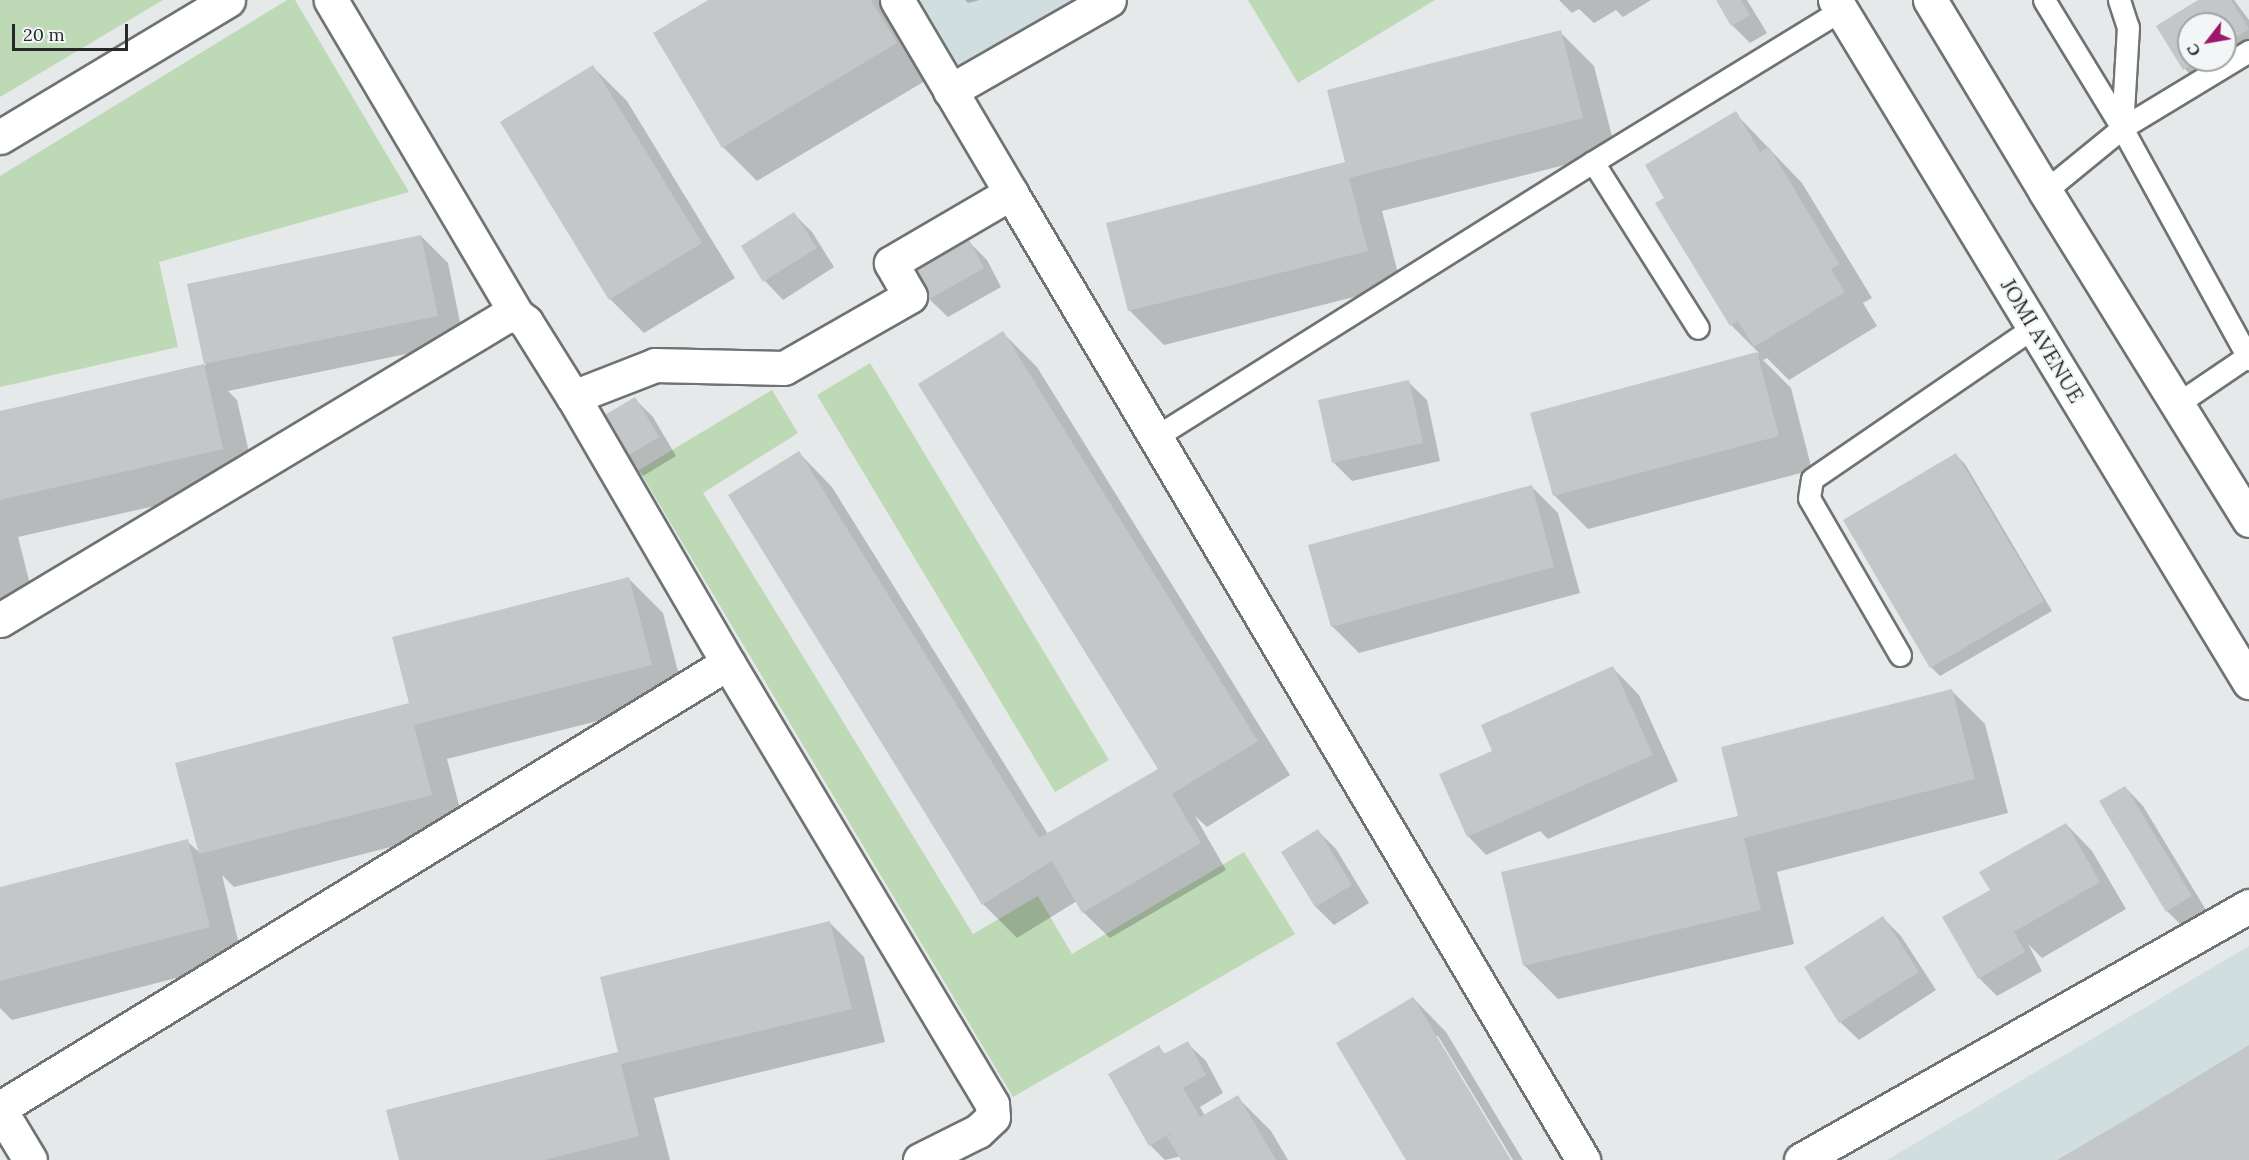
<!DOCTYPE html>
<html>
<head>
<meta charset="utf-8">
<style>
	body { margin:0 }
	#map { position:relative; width:2249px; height:1160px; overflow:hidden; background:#e5e9e9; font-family:Lora,serif }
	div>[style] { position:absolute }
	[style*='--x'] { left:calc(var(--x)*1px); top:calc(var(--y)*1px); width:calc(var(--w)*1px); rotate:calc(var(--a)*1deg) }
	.built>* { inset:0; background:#d1dedf }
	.green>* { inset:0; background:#bed9b6 }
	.shadow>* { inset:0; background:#0003 }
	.building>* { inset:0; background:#c4c7c8 }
	.roads { filter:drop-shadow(2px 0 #707373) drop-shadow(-2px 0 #707373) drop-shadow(0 2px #707373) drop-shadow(0 -2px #707373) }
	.service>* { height:21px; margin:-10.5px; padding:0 10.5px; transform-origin:10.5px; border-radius:10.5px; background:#fff }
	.minor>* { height:33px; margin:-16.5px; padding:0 16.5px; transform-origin:16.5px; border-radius:16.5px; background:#fff }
	.secondary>* { height:33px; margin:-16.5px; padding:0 16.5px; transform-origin:16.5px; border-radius:16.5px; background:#fff }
	.trunk>* { height:33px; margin:-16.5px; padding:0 16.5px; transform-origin:16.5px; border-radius:16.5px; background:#fff }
	span { translate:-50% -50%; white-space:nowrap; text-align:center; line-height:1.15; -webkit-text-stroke:4.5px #f2f6f6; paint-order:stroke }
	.street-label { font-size:21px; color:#272828 }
	.north { position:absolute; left:2177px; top:12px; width:60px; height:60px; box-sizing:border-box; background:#f2f6f6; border:2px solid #a1a4a4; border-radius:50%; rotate:239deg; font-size:16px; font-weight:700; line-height:24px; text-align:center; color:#272828 }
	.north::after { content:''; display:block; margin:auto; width:21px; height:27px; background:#9d1869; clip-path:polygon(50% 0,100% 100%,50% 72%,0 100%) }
	.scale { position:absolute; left:12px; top:24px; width:116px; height:27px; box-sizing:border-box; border:3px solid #272828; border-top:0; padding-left:8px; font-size:18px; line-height:21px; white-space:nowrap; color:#272828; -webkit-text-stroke:4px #f2f6f6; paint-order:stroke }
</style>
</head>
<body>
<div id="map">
	<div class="built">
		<i style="clip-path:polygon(920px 0,1082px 0,960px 68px)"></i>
		<i style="clip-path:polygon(2249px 946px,2249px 1160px,1887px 1160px)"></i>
	</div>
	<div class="green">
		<i style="clip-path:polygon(0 0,163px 0,0 97px)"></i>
		<i style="clip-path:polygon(287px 0,295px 0,409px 192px,159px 262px,178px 347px,0 387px,0 176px)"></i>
		<i style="clip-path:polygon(1248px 0,1435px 0,1298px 83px)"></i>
		<i style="clip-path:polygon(870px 363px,1109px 760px,1055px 792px,817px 395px)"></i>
		<i style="clip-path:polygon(772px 390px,798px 433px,703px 493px,973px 934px,1038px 896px,1072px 954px,1244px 852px,1295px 934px,1013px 1097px,639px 470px)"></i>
	</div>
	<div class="shadow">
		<i style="clip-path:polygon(711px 0,883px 0,930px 78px,757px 181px,723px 147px)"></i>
		<i style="clip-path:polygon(965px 0,980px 0,968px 3px)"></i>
		<i style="clip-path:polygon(1559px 0,1651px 0,1623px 17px,1616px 10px,1594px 23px,1579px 9px,1572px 13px)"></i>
		<i style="clip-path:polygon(1717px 0,1747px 0,1767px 33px,1750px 43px,1732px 25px)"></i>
		<i style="clip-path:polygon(evenodd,2201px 0,2234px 0,2249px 20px,2249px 58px,2203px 87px,2185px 69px,2158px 27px,2201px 0,2189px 24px,2225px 24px,2225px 60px,2189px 60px,2189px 24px)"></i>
		<i style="clip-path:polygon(1560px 32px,1594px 66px,1616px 152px,1382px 211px,1401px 285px,1164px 345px,1130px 311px,1108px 224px,1347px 163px)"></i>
		<i style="clip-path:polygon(593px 67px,627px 101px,735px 278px,644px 333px,610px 299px)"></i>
		<i style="clip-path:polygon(1735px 113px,1802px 183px,1872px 298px,1863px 303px,1877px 326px,1789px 380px,1767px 358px,1763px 360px,1791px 388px,1812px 470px,1588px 529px,1554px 495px,1532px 414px,1759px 353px,1731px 325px,1666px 198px)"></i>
		<i style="clip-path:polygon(794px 214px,812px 232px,834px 267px,783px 300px,765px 281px,743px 246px)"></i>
		<i style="clip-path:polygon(421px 236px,448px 263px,464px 342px,228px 391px,237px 400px,256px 483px,18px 537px,37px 612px,0 622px,0 413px,206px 365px,189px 285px)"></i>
		<i style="clip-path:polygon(969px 242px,987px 260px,1001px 287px,948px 317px,929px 299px)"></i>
		<i style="clip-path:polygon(1003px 333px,1037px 367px,1290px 775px,1207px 827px,1195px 816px,1226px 870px,1110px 938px,1083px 912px,1077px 901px,1017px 938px,983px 904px,799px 453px,832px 487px,1048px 834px,1159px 770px)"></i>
		<i style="clip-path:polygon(1408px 382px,1427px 400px,1440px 461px,1352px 481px,1334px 463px)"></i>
		<i style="clip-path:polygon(635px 399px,653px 417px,676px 456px,643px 476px,625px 458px)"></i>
		<i style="clip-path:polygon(1956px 455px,1965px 464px,2052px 611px,1940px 676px,1931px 667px)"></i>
		<i style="clip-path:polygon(1531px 486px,1558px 513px,1580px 593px,1359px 653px,1332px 626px)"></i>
		<i style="clip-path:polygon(629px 579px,663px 613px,685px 699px,447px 759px,465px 828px,234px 887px,222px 875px,243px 961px,12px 1020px,0 1008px,0 888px,187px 841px,200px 853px,410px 704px)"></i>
		<i style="clip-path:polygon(1613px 668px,1639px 695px,1678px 781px,1548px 839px,1540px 831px,1486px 855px,1468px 836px,1441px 775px,1497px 757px)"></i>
		<i style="clip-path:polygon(1951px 690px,1985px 724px,2008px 813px,1777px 872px,1794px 944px,1558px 999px,1524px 965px,1740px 818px)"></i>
		<i style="clip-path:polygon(2125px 787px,2143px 806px,2209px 915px,2185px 929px,2167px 911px)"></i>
		<i style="clip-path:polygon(2066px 824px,2092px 851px,2126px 909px,2042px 958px,2028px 944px,2042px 971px,1997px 996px,1979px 978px,1989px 892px)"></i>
		<i style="clip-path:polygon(1318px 831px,1336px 849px,1369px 903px,1334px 925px,1316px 907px,1283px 852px)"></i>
		<i style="clip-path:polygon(1883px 918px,1901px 936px,1936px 990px,1859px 1040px,1840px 1022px)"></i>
		<i style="clip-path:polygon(830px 923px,864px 957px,885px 1042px,654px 1098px,670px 1160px,401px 1160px,620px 1053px)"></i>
		<i style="clip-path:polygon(1413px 998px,1446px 1032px,1523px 1160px,1513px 1160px,1438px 1036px,1435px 1036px,1509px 1160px,1406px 1160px)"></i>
		<i style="clip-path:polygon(1187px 1043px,1206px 1061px,1223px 1093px,1200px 1107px,1205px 1116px,1237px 1097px,1271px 1131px,1288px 1160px,1183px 1160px,1181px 1156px,1165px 1160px,1150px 1145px,1158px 1047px,1166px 1055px)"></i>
	</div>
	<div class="building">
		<i style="clip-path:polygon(708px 0,871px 0,897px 43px,722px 148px,653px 33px)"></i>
		<i style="clip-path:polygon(1716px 0,1741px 0,1750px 15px,1731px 26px)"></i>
		<i style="clip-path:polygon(2198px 0,2231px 0,2249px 29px,2225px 44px,2225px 24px,2189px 24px,2189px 60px,2200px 60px,2183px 70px,2156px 26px)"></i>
		<i style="clip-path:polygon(1561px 30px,1583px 118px,1349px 178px,1368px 251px,1128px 311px,1106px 223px,1345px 162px,1327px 90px)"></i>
		<i style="clip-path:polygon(593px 65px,702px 243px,609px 300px,500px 122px)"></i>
		<i style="clip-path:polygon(1736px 111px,1760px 152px,1769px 147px,1839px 264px,1831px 269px,1845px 292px,1754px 347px,1738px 321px,1730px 326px,1655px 203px,1664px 198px,1645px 165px)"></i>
		<i style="clip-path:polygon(794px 212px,817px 248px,763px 282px,741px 246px)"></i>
		<i style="clip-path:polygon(421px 235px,438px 316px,204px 364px,187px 284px)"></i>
		<i style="clip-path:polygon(969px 240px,984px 268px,928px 300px,912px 272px)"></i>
		<i style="clip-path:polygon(1003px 331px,1258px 741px,1172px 794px,1201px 843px,1082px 913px,1052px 861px,982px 905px,728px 495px,799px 451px,1039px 838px,1158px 769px,918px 384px)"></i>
		<i style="clip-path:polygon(1757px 352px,1779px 436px,1553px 496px,1530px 413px)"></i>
		<i style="clip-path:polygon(204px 364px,223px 449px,0 500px,0 411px)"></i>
		<i style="clip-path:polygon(1409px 380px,1423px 443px,1332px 463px,1318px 400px)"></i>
		<i style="clip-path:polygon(635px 397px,659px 437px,624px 458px,600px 418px)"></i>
		<i style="clip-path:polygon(1956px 453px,2044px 601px,1930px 668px,1843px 520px)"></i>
		<i style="clip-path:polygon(1532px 485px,1554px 567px,1331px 627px,1308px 545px)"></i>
		<i style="clip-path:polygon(629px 577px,652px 665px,414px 725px,432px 795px,199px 854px,175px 763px,409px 703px,392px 637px)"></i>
		<i style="clip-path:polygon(1613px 666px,1653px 755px,1467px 837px,1439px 774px,1492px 751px,1481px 725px)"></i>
		<i style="clip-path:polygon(1952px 689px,1975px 779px,1744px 838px,1761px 910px,1523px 966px,1501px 872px,1738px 816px,1721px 747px)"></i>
		<i style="clip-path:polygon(2125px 786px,2192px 896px,2166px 912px,2099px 801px)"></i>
		<i style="clip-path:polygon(2066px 823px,2100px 882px,2014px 932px,2025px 952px,1978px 979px,1942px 917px,1990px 890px,1979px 872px)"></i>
		<i style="clip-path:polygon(1318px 829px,1352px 885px,1315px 907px,1281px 852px)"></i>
		<i style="clip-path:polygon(188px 839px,210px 927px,0 981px,0 887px)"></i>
		<i style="clip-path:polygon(1883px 916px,1919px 972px,1839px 1023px,1804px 967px)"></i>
		<i style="clip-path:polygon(830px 921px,852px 1009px,621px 1064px,639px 1136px,544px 1160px,399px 1160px,386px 1110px,618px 1052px,600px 977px)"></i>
		<i style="clip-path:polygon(1413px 997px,1511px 1160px,1406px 1160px,1336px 1043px)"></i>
		<i style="clip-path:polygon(1188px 1041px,1206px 1075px,1183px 1088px,1200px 1117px,1238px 1095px,1276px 1160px,1181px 1160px,1167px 1137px,1175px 1131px,1149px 1146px,1108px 1074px,1159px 1045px,1164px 1054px)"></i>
		<i style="clip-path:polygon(2249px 1045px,2249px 1160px,2057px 1160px,2127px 1119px)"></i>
	</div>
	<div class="roads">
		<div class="service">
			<i style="--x:2044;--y:0;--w:150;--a:58.6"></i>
			<i style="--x:2122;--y:128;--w:264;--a:61.2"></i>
			<i style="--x:2119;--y:0;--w:28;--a:72"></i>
			<i style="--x:2128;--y:27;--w:101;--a:93.4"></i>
			<i style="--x:1593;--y:162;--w:196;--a:57.7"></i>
			<i style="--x:2045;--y:191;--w:99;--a:-39.3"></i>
			<i style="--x:2122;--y:128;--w:149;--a:-31.2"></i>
			<i style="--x:2177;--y:404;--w:87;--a:-34.2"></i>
			<i style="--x:1157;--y:436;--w:515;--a:-32.15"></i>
			<i style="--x:1593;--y:162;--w:291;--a:-31.5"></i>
			<i style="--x:1900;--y:655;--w:181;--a:-120.1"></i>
			<i style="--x:1809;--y:498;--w:19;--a:-81"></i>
			<i style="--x:1812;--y:479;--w:269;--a:-34.4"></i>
		</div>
		<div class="minor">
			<i style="--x:897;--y:0;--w:224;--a:59.4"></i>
			<i style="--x:950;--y:91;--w:183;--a:-29.8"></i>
			<i style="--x:573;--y:397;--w:88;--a:-21.3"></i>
			<i style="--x:655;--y:365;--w:129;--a:1.3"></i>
			<i style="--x:784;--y:368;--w:145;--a:-29.7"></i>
			<i style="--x:910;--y:296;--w:38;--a:-120"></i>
			<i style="--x:891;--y:263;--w:139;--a:-30.3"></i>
			<i style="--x:1011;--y:193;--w:1124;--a:59.39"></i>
			<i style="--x:0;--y:620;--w:590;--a:-31"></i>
			<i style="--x:506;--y:316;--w:11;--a:-5"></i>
			<i style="--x:728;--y:663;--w:514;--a:59.09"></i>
			<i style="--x:992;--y:1104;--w:13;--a:86"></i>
			<i style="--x:993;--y:1117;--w:21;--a:137"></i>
			<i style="--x:978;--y:1131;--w:65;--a:153.4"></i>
			<i style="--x:0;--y:1108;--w:853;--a:-31.44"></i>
			<i style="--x:728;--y:663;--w:308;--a:-120.2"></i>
			<i style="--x:573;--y:397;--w:89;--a:-122.1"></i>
			<i style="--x:526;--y:322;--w:11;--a:-142"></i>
			<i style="--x:517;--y:315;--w:366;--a:-120.6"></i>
			<i style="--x:0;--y:1110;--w:58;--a:59"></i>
			<i style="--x:1801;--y:1160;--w:515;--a:-29.55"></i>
		</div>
		<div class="secondary">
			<i style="--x:1835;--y:0;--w:798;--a:58.74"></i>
			<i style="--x:1930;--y:0;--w:223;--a:58.9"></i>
			<i style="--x:2045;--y:191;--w:387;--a:58.2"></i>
		</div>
		<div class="trunk">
			<i style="--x:0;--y:137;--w:266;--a:-31"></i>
		</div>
	</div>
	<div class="street-label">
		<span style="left:2042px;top:341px;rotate:59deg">JOMI AVENUE</span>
	</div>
	<div class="north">С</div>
	<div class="scale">20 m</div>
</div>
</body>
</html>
